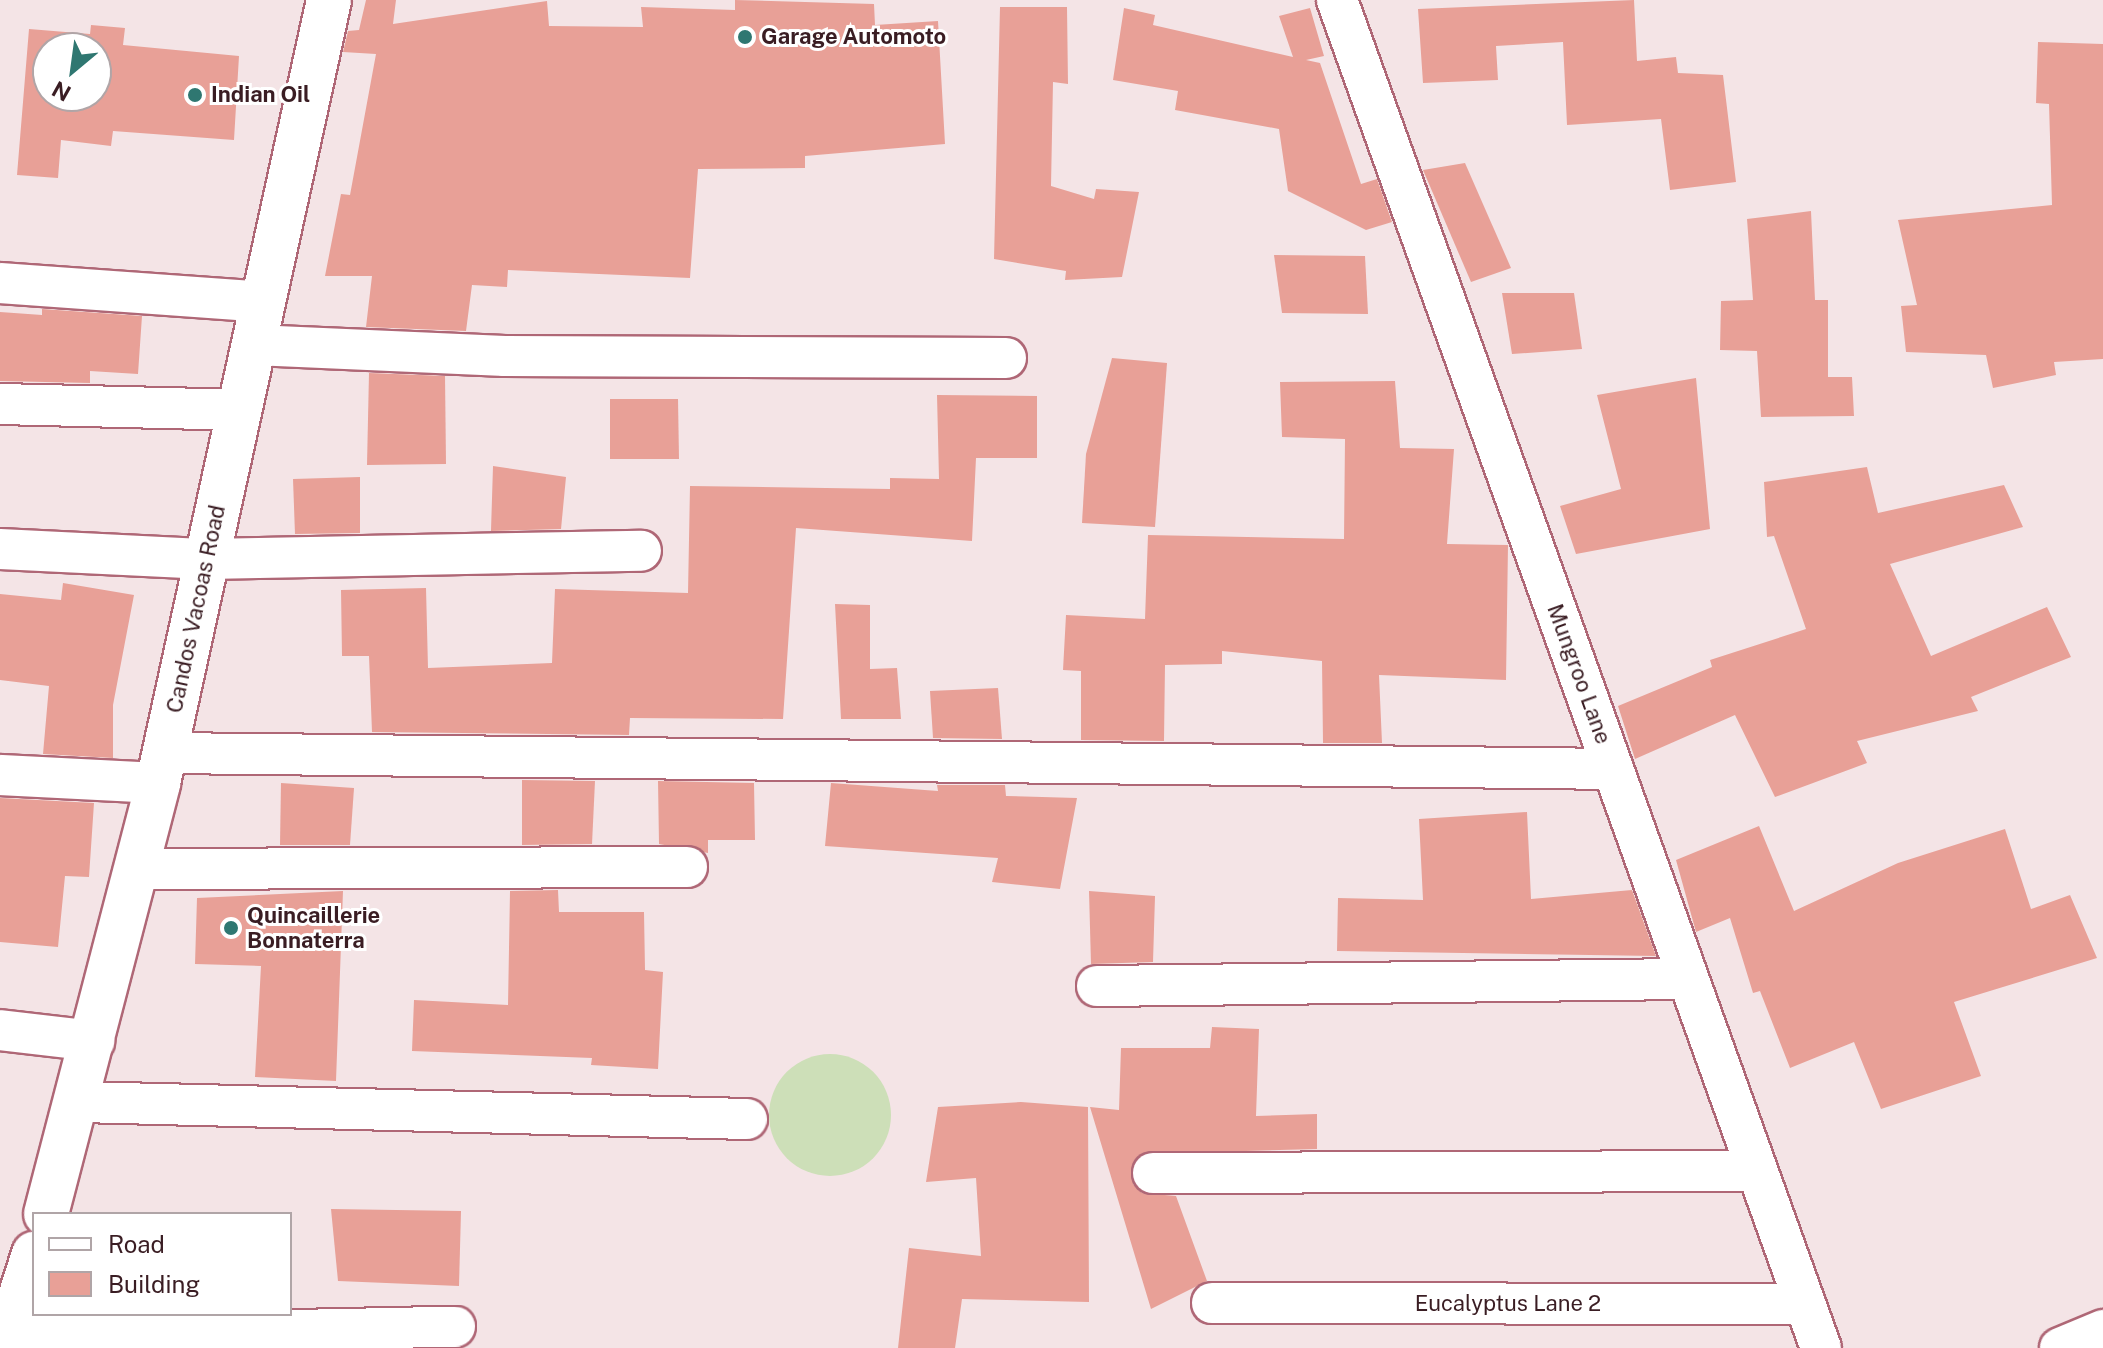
<!DOCTYPE html>
<html>
<head>
<meta charset="utf-8">
<style>
	body { margin:0 }
	#map { position:relative; width:2103px; height:1348px; overflow:hidden; background:#f4e4e6; font-family:"Public Sans",sans-serif }
	div>[style] { position:absolute }
	[style*='--x'] { left:calc(var(--x)*1px); top:calc(var(--y)*1px); width:calc(var(--w)*1px); rotate:calc(var(--a)*1deg) }
	.green>* { inset:0; background:#cddfb8 }
	.round { border-radius:50% }
	.building>* { inset:0; background:#e8a097 }
	.roads { filter:drop-shadow(2px 0 #af6776) drop-shadow(-2px 0 #af6776) drop-shadow(0 2px #af6776) drop-shadow(0 -2px #af6776) }
	.street>* { height:40px; margin:-20px; padding:0 20px; transform-origin:20px; border-radius:20px; background:#fff }
	.secondary>* { height:44px; margin:-22px; padding:0 22px; transform-origin:22px; border-radius:22px; background:#fff }
	.dots>* { width:22px; height:22px; translate:-50% -50%; box-sizing:border-box; border:4px solid #fff; border-radius:50% }
	span { translate:-50% -50%; white-space:nowrap; text-align:center; line-height:1.15; -webkit-text-stroke:6px #fff; paint-order:stroke }
	.poi-label { font-size:22px; color:#3a1d23; font-weight:700 }
	.left { translate:0 -50%; text-align:left }
	.street-label { font-size:22px; color:#3a1d23 }
	.legend { position:absolute; left:32px; top:1212px; width:260px; height:104px; box-sizing:border-box; background:#fff; border:2px solid #b0a5a7; margin:0; padding:10px 14px; list-style:none; font-size:24px; color:#3a1d23 }
	.legend li { display:flex; align-items:center; gap:16px; height:40px }
	.legend b { width:40px; border:2px solid #b0a5a7 }
	.north { position:absolute; left:32px; top:32px; width:80px; height:80px; box-sizing:border-box; background:#fff; border:2px solid #b0a5a7; border-radius:50%; rotate:209deg; font-size:22px; font-weight:700; line-height:32px; text-align:center; color:#3a1d23 }
	.north::after { content:''; display:block; margin:auto; width:28px; height:36px; background:#2f7771; clip-path:polygon(50% 0,100% 100%,50% 72%,0 100%) }
</style>
</head>
<body>
<div id="map">
	<div class="green">
		<i class="round" style="left:769px;top:1054px;width:122px;height:122px"></i>
	</div>
	<div class="building">
		<i style="clip-path:polygon(366px 0,396px 0,393px 24px,547px 1px,549px 26px,643px 27px,641px 7px,735px 10px,735px 0,874px 4px,875px 25px,938px 21px,945px 144px,805px 156px,805px 168px,698px 169px,690px 278px,508px 270px,507px 287px,472px 285px,466px 331px,366px 327px,372px 276px,325px 276px,341px 194px,350px 195px,376px 54px,343px 52px,348px 31px,359px 30px)"></i>
		<i style="clip-path:polygon(1634px 0,1637px 61px,1676px 57px,1678px 73px,1723px 75px,1736px 182px,1670px 190px,1661px 119px,1567px 125px,1563px 42px,1496px 46px,1498px 80px,1423px 83px,1418px 9px)"></i>
		<i style="clip-path:polygon(1000px 7px,1067px 7px,1068px 84px,1053px 82px,1051px 186px,1094px 199px,1096px 189px,1139px 192px,1122px 277px,1065px 280px,1066px 271px,994px 259px)"></i>
		<i style="clip-path:polygon(1124px 8px,1155px 15px,1153px 25px,1293px 57px,1279px 16px,1310px 8px,1324px 56px,1306px 60px,1320px 63px,1361px 184px,1377px 179px,1392px 222px,1366px 230px,1288px 191px,1279px 129px,1175px 110px,1178px 91px,1113px 80px)"></i>
		<i style="clip-path:polygon(evenodd,91px 25px,125px 28px,123px 45px,239px 56px,234px 140px,113px 131px,111px 146px,61px 140px,58px 178px,17px 175px,29px 29px,90px 34px,91px 25px,48px 48px,96px 48px,96px 96px,48px 96px,48px 48px)"></i>
		<i style="clip-path:polygon(2038px 42px,2103px 44px,2103px 359px,2054px 362px,2056px 375px,1993px 388px,1986px 355px,1906px 352px,1901px 306px,1917px 305px,1898px 220px,2052px 205px,2049px 104px,2036px 103px)"></i>
		<i style="clip-path:polygon(1465px 163px,1511px 268px,1471px 282px,1423px 170px)"></i>
		<i style="clip-path:polygon(1811px 211px,1815px 300px,1828px 300px,1828px 377px,1852px 377px,1854px 416px,1761px 417px,1757px 351px,1720px 350px,1721px 301px,1753px 300px,1747px 219px)"></i>
		<i style="clip-path:polygon(1274px 255px,1365px 256px,1368px 314px,1282px 313px)"></i>
		<i style="clip-path:polygon(1502px 293px,1574px 293px,1582px 349px,1512px 354px)"></i>
		<i style="clip-path:polygon(42px 309px,142px 316px,138px 374px,90px 371px,90px 383px,0 381px,0 312px,42px 315px)"></i>
		<i style="clip-path:polygon(1112px 358px,1167px 363px,1155px 527px,1082px 523px,1086px 454px)"></i>
		<i style="clip-path:polygon(369px 373px,445px 376px,446px 464px,367px 465px)"></i>
		<i style="clip-path:polygon(1696px 378px,1710px 529px,1576px 554px,1560px 506px,1621px 489px,1597px 395px)"></i>
		<i style="clip-path:polygon(1395px 381px,1400px 448px,1454px 449px,1447px 544px,1508px 545px,1506px 680px,1379px 675px,1382px 743px,1323px 743px,1322px 661px,1222px 651px,1222px 664px,1165px 665px,1164px 741px,1081px 740px,1081px 671px,1063px 670px,1066px 615px,1145px 619px,1148px 535px,1344px 539px,1345px 439px,1282px 437px,1280px 382px)"></i>
		<i style="clip-path:polygon(937px 395px,1037px 396px,1037px 458px,976px 458px,972px 541px,796px 528px,783px 719px,630px 718px,629px 735px,372px 732px,369px 656px,342px 656px,341px 590px,426px 588px,428px 668px,552px 663px,555px 589px,688px 593px,690px 486px,890px 489px,890px 478px,939px 479px)"></i>
		<i style="clip-path:polygon(610px 399px,678px 399px,679px 459px,610px 459px)"></i>
		<i style="clip-path:polygon(493px 466px,566px 477px,561px 529px,491px 531px)"></i>
		<i style="clip-path:polygon(1867px 467px,1878px 513px,2004px 485px,2023px 527px,1890px 564px,1931px 656px,2047px 607px,2071px 657px,1971px 697px,1978px 711px,1857px 741px,1867px 763px,1775px 797px,1735px 715px,1635px 759px,1618px 706px,1712px 667px,1710px 660px,1806px 629px,1774px 536px,1767px 537px,1764px 482px)"></i>
		<i style="clip-path:polygon(360px 477px,360px 533px,295px 534px,293px 479px)"></i>
		<i style="clip-path:polygon(63px 583px,134px 595px,113px 705px,113px 758px,43px 754px,49px 686px,0 680px,0 594px,61px 600px)"></i>
		<i style="clip-path:polygon(835px 604px,870px 605px,870px 669px,897px 668px,901px 719px,841px 719px)"></i>
		<i style="clip-path:polygon(998px 688px,1002px 739px,933px 738px,930px 691px)"></i>
		<i style="clip-path:polygon(522px 780px,595px 781px,592px 844px,522px 845px)"></i>
		<i style="clip-path:polygon(658px 781px,754px 783px,755px 840px,708px 840px,708px 853px,659px 844px)"></i>
		<i style="clip-path:polygon(281px 783px,354px 788px,350px 845px,280px 845px)"></i>
		<i style="clip-path:polygon(831px 783px,938px 791px,937px 785px,1005px 785px,1006px 796px,1077px 798px,1060px 889px,992px 882px,998px 858px,825px 846px)"></i>
		<i style="clip-path:polygon(0 798px,94px 803px,89px 877px,65px 876px,58px 947px,0 942px)"></i>
		<i style="clip-path:polygon(1527px 812px,1531px 899px,1632px 890px,1656px 956px,1337px 951px,1338px 898px,1423px 900px,1419px 819px)"></i>
		<i style="clip-path:polygon(1759px 826px,1794px 911px,1898px 863px,2005px 829px,2031px 909px,2070px 895px,2097px 958px,1954px 1002px,1981px 1076px,1881px 1109px,1854px 1042px,1790px 1068px,1760px 991px,1753px 993px,1730px 918px,1696px 932px,1676px 860px)"></i>
		<i style="clip-path:polygon(558px 890px,559px 912px,644px 912px,645px 970px,663px 972px,658px 1069px,591px 1065px,592px 1058px,412px 1051px,414px 1000px,508px 1005px,510px 891px)"></i>
		<i style="clip-path:polygon(343px 891px,336px 1081px,255px 1077px,261px 966px,195px 964px,197px 898px)"></i>
		<i style="clip-path:polygon(1089px 891px,1155px 896px,1153px 962px,1091px 964px)"></i>
		<i style="clip-path:polygon(1212px 1027px,1259px 1029px,1256px 1116px,1317px 1114px,1317px 1149px,1141px 1154px,1133px 1184px,1142px 1193px,1176px 1196px,1207px 1281px,1151px 1309px,1090px 1107px,1119px 1110px,1121px 1048px,1210px 1048px)"></i>
		<i style="clip-path:polygon(1021px 1102px,1088px 1107px,1089px 1302px,962px 1299px,955px 1348px,898px 1348px,909px 1248px,981px 1256px,976px 1178px,926px 1182px,938px 1107px)"></i>
		<i style="clip-path:polygon(331px 1209px,461px 1211px,459px 1286px,338px 1281px)"></i>
	</div>
	<div class="roads">
		<div class="street">
			<i style="--x:1337;--y:0;--w:1432;--a:70.25"></i>
			<i style="--x:0;--y:283;--w:264;--a:4.1"></i>
			<i style="--x:254;--y:345;--w:251;--a:2.5"></i>
			<i style="--x:505;--y:356;--w:501;--a:0.23"></i>
			<i style="--x:0;--y:404;--w:240;--a:1.4"></i>
			<i style="--x:0;--y:549;--w:207;--a:2.8"></i>
			<i style="--x:207;--y:559;--w:434;--a:-1.1"></i>
			<i style="--x:165;--y:753;--w:1448;--a:0.63"></i>
			<i style="--x:0;--y:775;--w:158;--a:2.9"></i>
			<i style="--x:135;--y:869;--w:552;--a:-0.21"></i>
			<i style="--x:1097;--y:986;--w:591;--a:-0.68"></i>
			<i style="--x:0;--y:1030;--w:95;--a:6.7"></i>
			<i style="--x:80;--y:1102;--w:667;--a:1.46"></i>
			<i style="--x:1153;--y:1173;--w:604;--a:-0.19"></i>
			<i style="--x:1212;--y:1303;--w:593;--a:0.1"></i>
			<i style="--x:8;--y:1336;--w:447;--a:-1.2"></i>
			<i style="--x:2060;--y:1348;--w:47;--a:-22.7"></i>
		</div>
		<div class="secondary">
			<i style="--x:46;--y:1214;--w:445;--a:-75.4"></i>
			<i style="--x:158;--y:783;--w:801;--a:-77.68"></i>
			<i style="--x:4;--y:1348;--w:99;--a:-72.3"></i>
		</div>
	</div>
	<div class="dots">
		<i style="left:745px;top:37px;background:#2f7771"></i>
		<i style="left:195px;top:95px;background:#2f7771"></i>
		<i style="left:231px;top:928px;background:#2f7771"></i>
	</div>
	<div class="poi-label">
		<span class="left" style="left:761px;top:37px">Garage Automoto</span>
		<span class="left" style="left:211px;top:95px">Indian Oil</span>
		<span class="left" style="left:247px;top:928px">Quincaillerie<br>Bonnaterra</span>
	</div>
	<div class="street-label">
		<span style="left:196px;top:609px;rotate:-78deg">Candos Vacoas Road</span>
		<span style="left:1579px;top:674px;rotate:70deg">Mungroo Lane</span>
		<span style="left:1508px;top:1304px">Eucalyptus Lane 2</span>
	</div>
	<ul class="legend">
	<li><b style="height:10px;background:#fff"></b>Road</li>
	<li><b style="height:22px;background:#e8a097"></b>Building</li>
	</ul>
	<div class="north">N</div>
</div>
</body>
</html>
